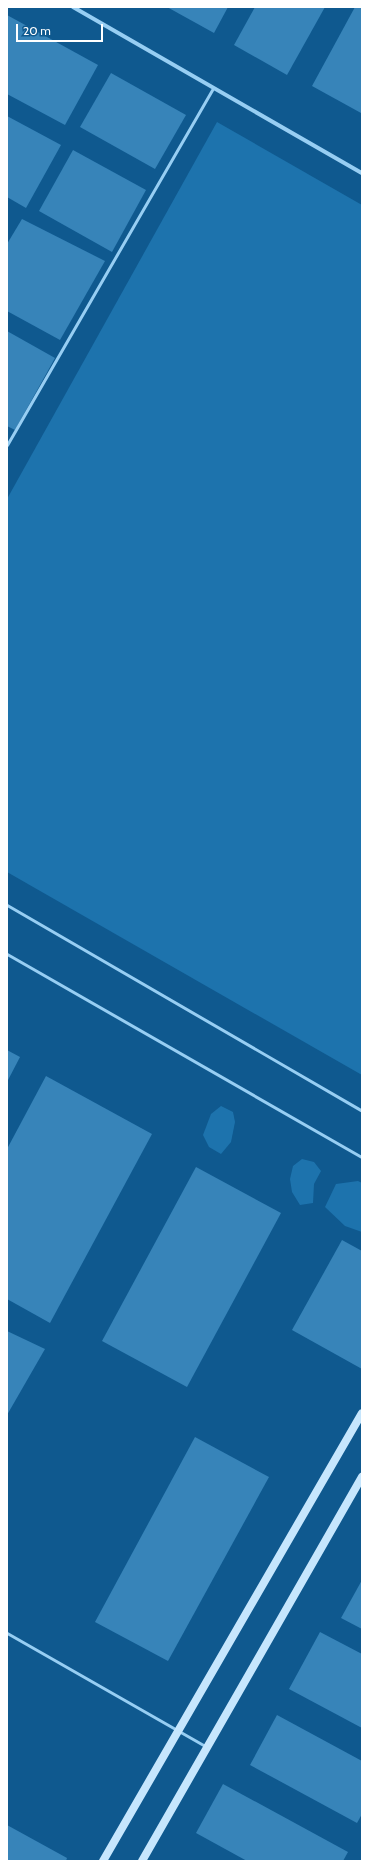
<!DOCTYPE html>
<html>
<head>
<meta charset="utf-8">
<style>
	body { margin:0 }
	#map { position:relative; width:369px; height:1868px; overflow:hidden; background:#0f598f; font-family:Cabin,sans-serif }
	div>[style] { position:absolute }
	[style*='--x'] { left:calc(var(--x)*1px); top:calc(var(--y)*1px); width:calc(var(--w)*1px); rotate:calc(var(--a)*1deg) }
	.green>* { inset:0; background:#1d73ad }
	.building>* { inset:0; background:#3784b9 }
	.lane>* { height:3px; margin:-1.5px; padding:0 1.5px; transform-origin:1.5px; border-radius:1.5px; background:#97cef3 }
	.street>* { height:4px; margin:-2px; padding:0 2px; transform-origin:2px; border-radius:2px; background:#97cef3 }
	.secondary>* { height:8px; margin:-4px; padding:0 4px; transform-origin:4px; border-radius:4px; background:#c6e6fd }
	span { translate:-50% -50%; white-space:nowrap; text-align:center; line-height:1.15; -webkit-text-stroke:3px #0f598f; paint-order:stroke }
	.frame { position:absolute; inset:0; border:8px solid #fff; pointer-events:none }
	.scale { position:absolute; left:16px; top:24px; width:87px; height:18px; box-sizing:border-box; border:2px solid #fff; border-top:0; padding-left:5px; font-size:12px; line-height:14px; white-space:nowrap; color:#fff; -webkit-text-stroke:3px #0f598f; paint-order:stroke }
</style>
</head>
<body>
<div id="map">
	<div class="green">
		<i style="clip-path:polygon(217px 122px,362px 205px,362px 1075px,7px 872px,7px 499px)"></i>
		<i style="clip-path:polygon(221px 1106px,233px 1112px,235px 1122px,231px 1142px,221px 1154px,209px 1147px,203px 1135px,211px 1114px)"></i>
		<i style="clip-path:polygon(302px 1159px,314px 1162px,321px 1171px,314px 1184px,313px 1203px,300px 1205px,292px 1192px,290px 1179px,293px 1166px)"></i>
		<i style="clip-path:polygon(358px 1181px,362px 1183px,362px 1232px,345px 1226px,325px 1207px,336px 1184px)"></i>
	</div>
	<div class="building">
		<i style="clip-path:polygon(167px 7px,228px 7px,214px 33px)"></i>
		<i style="clip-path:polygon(255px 7px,325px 7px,287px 75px,234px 45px)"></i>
		<i style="clip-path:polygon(355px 7px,362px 7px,361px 113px,312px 86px)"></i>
		<i style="clip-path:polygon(7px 15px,98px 65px,65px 125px,7px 94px)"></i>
		<i style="clip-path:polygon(111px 73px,186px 115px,155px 169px,80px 127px)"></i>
		<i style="clip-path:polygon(7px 116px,61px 145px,26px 208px,7px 197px)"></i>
		<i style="clip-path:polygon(73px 150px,146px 190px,112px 252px,39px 211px)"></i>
		<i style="clip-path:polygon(22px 219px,105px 261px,60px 340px,7px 311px,7px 244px)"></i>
		<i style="clip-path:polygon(7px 331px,55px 358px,15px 430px,7px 426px)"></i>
		<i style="clip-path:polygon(7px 1050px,20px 1057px,7px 1082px)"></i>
		<i style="clip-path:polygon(46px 1076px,152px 1134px,50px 1323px,7px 1299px,7px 1149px)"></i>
		<i style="clip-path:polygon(196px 1167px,281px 1213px,187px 1387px,102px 1341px)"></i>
		<i style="clip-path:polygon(342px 1240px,362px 1251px,362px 1369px,292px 1330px)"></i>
		<i style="clip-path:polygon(7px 1331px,45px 1349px,7px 1415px)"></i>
		<i style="clip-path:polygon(195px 1437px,269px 1477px,168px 1661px,95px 1622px)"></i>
		<i style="clip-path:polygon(362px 1580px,362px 1629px,341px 1618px)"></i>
		<i style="clip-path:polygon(320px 1632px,362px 1654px,362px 1728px,289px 1689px)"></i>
		<i style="clip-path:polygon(277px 1715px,362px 1761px,362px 1814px,357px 1823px,250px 1765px)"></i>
		<i style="clip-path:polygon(223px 1784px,348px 1852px,343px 1861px,247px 1861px,196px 1833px)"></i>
		<i style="clip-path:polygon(7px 1825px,67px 1858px,66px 1861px,7px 1861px)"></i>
	</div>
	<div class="lane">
		<i style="--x:7;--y:445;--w:412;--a:-60"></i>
		<i style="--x:7;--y:905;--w:410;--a:30.1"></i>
		<i style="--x:7;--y:954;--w:409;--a:29.8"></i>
		<i style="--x:7;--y:1633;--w:230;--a:29.7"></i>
	</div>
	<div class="street">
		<i style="--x:73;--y:7;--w:333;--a:29.9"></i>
	</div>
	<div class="secondary">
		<i style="--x:103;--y:1861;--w:517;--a:-59.97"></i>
		<i style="--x:142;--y:1861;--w:443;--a:-60.2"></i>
	</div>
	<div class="frame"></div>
	<div class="scale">20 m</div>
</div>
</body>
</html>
